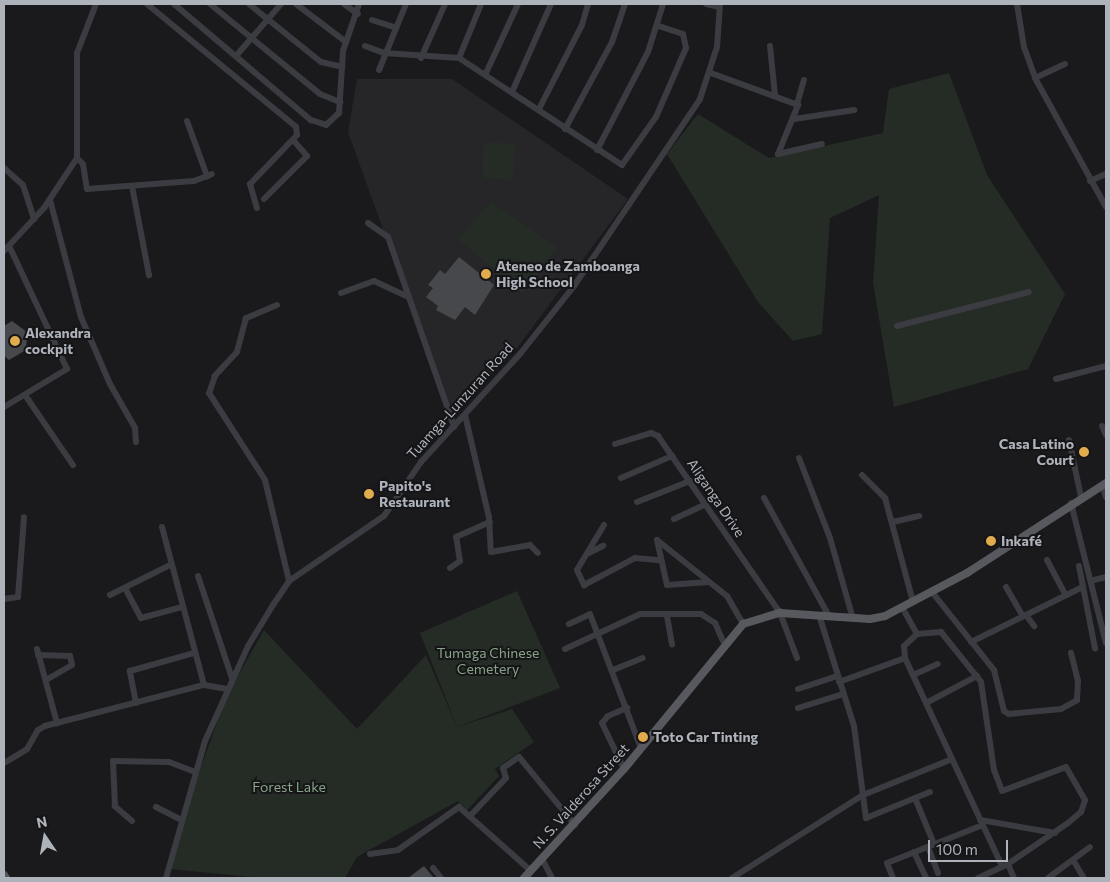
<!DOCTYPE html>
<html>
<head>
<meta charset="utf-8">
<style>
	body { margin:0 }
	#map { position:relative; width:1110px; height:882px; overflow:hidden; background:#1a1a1c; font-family:Commissioner,sans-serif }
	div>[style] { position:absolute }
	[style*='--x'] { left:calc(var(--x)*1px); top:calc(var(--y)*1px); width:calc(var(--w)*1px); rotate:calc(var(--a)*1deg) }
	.built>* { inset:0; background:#262629 }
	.green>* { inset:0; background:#242c25 }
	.building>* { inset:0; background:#47484c }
	.minor>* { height:6px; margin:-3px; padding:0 3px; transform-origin:3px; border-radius:3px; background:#3b3c41 }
	.major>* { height:8px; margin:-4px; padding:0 4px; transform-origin:4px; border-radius:4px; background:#58595f }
	.dots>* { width:14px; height:14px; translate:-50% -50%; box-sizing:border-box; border:2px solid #151517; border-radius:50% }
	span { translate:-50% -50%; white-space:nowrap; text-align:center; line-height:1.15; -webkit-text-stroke:4px #151517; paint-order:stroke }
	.poi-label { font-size:14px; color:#aeb2ba; font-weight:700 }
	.left { translate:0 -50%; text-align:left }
	.right { translate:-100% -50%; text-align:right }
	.street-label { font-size:14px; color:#aeb2ba }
	.park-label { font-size:14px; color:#87a388 }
	.frame { position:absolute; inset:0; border:5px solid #aeb2ba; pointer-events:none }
	.north { position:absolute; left:20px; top:812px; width:50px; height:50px; -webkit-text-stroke:4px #151517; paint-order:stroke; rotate:348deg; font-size:14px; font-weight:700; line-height:20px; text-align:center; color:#aeb2ba }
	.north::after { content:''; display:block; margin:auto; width:18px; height:22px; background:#aeb2ba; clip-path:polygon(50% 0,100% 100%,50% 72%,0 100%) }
	.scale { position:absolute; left:928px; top:840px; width:80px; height:22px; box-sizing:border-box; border:2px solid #aeb2ba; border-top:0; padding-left:6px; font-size:15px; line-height:18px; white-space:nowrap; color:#aeb2ba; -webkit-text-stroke:4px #151517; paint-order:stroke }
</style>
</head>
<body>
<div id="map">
	<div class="built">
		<i style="clip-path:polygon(357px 79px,452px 79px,628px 199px,517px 348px,451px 418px,348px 132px)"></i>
	</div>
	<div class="green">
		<i style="clip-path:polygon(949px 73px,987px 175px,1065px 294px,1028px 369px,894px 407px,873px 283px,879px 195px,830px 218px,822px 334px,793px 341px,758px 302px,667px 154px,698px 114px,769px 158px,883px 133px,889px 89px)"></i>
		<i style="clip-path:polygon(484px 142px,515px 144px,513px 180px,482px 178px)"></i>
		<i style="clip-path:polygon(491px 202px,557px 247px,522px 293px,458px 239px)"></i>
		<i style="clip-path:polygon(517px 591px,560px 688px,457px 727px,420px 633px)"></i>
		<i style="clip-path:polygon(264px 630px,357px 729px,426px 655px,457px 727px,512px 709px,534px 742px,495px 769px,499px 776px,467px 810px,458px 801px,357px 857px,345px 878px,261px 878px,170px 869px,184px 814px,227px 695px)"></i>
	</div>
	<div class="building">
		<i style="clip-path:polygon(459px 257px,494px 285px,475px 315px,465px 307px,455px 320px,436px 310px,438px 306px,426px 297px,433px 288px,428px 285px,440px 270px,445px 274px)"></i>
		<i style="clip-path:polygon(12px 321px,27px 332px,26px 350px,9px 360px,4px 356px,4px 326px)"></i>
		<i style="clip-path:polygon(424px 866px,434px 878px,408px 878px)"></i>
	</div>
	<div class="minor">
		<i style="--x:147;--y:4;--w:193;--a:39.5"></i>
		<i style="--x:296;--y:127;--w:8;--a:83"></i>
		<i style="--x:297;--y:135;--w:68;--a:133.8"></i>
		<i style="--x:250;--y:184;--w:25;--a:74"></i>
		<i style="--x:174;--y:4;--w:180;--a:40.3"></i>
		<i style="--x:311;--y:120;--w:16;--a:18"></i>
		<i style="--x:326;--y:125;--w:18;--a:-43"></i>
		<i style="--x:339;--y:113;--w:62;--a:-86.3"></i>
		<i style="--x:343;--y:51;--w:50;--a:-71.2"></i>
		<i style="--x:210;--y:4;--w:142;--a:39.3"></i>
		<i style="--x:320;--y:94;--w:22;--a:22"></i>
		<i style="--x:249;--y:4;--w:92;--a:38.9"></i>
		<i style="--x:321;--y:62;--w:22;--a:13"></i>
		<i style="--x:296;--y:4;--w:63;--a:37.2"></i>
		<i style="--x:344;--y:4;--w:17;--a:36"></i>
		<i style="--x:706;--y:4;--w:13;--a:13"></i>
		<i style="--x:1017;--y:4;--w:44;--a:80.8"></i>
		<i style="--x:1024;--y:47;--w:33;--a:70"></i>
		<i style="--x:1035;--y:78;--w:147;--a:61.2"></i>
		<i style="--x:372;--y:20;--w:25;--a:18"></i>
		<i style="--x:365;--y:46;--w:20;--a:20"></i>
		<i style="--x:384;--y:53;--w:75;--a:3.8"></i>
		<i style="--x:459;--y:58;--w:195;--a:33.3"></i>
		<i style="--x:622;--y:165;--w:59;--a:-54.7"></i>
		<i style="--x:656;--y:117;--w:75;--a:-66.5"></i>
		<i style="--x:686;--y:48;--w:14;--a:-102"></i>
		<i style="--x:683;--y:34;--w:26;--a:-162"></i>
		<i style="--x:770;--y:46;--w:49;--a:84.2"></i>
		<i style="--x:236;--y:56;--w:69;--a:-49.1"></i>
		<i style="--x:421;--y:58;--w:59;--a:-66"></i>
		<i style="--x:459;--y:58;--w:58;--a:-67.8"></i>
		<i style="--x:379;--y:70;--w:71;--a:-67.8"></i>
		<i style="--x:486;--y:73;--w:76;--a:-65.1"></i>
		<i style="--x:711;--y:73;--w:93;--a:20.2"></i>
		<i style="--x:798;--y:105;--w:53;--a:112.2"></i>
		<i style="--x:778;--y:154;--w:45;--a:-12.8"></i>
		<i style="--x:1035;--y:78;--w:33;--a:-25"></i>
		<i style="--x:512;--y:92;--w:96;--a:-66.1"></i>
		<i style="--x:797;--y:104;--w:25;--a:-74"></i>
		<i style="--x:539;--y:109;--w:94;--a:-62.9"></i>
		<i style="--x:582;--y:25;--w:22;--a:-74"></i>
		<i style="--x:794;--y:119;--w:61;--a:-8.5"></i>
		<i style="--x:187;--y:121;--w:59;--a:70"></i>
		<i style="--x:565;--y:129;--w:99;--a:-61.6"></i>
		<i style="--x:612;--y:42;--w:40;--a:-71.1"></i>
		<i style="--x:597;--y:150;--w:110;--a:-62.5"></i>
		<i style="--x:648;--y:52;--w:50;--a:-72.6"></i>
		<i style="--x:77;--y:158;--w:8;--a:45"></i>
		<i style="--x:83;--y:164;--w:25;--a:81"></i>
		<i style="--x:87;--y:189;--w:107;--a:-4.3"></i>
		<i style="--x:194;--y:181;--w:19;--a:-21"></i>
		<i style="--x:4;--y:168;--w:25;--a:42"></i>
		<i style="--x:23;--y:185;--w:36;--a:72"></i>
		<i style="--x:1090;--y:181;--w:17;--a:-24"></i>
		<i style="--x:132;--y:186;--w:91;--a:79.2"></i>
		<i style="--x:264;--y:199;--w:61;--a:-45"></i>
		<i style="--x:307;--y:156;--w:21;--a:-131"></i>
		<i style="--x:50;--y:200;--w:121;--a:75.2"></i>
		<i style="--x:81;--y:317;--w:73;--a:66.6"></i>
		<i style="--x:110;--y:384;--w:51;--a:60.4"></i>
		<i style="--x:135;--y:428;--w:14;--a:86"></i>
		<i style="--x:368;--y:223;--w:24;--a:35"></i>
		<i style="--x:388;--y:237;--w:201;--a:70.8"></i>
		<i style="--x:4;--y:251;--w:59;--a:-47.1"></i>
		<i style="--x:44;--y:208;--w:60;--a:-56.6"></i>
		<i style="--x:77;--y:158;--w:105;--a:-90"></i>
		<i style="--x:77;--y:53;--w:53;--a:-68.8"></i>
		<i style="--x:341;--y:293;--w:35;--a:-20"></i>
		<i style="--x:374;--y:281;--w:38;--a:25"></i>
		<i style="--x:277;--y:305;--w:34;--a:157"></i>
		<i style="--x:246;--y:318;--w:35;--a:105"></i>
		<i style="--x:237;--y:352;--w:33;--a:133"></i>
		<i style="--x:215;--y:376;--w:18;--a:109"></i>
		<i style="--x:209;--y:393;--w:103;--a:57.2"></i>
		<i style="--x:265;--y:480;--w:104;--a:76.6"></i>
		<i style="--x:897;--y:326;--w:136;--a:-14.4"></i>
		<i style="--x:1056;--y:379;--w:52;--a:-14.6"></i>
		<i style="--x:25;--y:395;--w:85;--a:55.6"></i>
		<i style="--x:4;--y:407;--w:74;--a:-31.1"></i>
		<i style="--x:67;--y:369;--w:136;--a:-115.2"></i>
		<i style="--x:465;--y:415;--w:105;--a:76.8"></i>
		<i style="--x:489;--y:517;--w:35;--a:87"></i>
		<i style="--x:491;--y:552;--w:40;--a:-10"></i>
		<i style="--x:530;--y:545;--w:11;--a:45"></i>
		<i style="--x:1102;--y:426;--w:10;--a:66"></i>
		<i style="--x:1069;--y:440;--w:58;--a:78.1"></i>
		<i style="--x:615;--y:444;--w:38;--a:-17"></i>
		<i style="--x:651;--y:433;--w:8;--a:23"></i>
		<i style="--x:658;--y:436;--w:215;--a:55.4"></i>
		<i style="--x:780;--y:613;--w:48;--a:69.3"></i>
		<i style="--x:799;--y:458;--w:86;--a:68.8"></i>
		<i style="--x:830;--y:538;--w:84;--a:74.1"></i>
		<i style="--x:862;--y:475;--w:33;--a:45"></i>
		<i style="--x:885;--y:498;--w:108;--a:74.9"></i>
		<i style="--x:621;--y:478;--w:56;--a:-23.3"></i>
		<i style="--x:1102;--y:485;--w:13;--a:72"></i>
		<i style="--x:764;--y:498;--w:135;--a:61.2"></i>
		<i style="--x:637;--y:502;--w:57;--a:-21.6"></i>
		<i style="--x:1071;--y:503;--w:144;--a:76"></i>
		<i style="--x:674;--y:519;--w:33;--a:-25"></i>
		<i style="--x:893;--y:522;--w:27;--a:-13"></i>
		<i style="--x:604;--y:525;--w:52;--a:121"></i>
		<i style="--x:577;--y:570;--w:17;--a:65"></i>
		<i style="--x:584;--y:585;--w:58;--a:-27.9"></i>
		<i style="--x:635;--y:558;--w:25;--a:5"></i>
		<i style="--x:162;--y:527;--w:163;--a:75.1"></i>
		<i style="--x:589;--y:553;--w:16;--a:-27"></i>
		<i style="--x:1047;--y:560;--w:40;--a:62"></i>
		<i style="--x:1079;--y:566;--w:84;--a:79"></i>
		<i style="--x:450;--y:568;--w:12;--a:-35"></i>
		<i style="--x:460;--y:561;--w:24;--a:-99"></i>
		<i style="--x:456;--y:537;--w:37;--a:-24"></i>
		<i style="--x:198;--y:576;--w:108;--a:71.6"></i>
		<i style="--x:1094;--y:580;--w:12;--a:-14"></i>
		<i style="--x:709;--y:582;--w:42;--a:175.9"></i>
		<i style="--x:667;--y:585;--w:46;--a:-102.5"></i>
		<i style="--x:657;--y:540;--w:90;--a:38.7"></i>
		<i style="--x:727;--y:596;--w:32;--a:60"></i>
		<i style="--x:1006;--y:587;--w:34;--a:60"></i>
		<i style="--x:125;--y:588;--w:34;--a:62"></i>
		<i style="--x:141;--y:618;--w:42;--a:-15"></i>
		<i style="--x:932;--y:592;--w:100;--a:51.5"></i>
		<i style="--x:994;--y:670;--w:42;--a:76.3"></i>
		<i style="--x:1004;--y:711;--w:6;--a:31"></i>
		<i style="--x:1009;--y:714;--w:52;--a:-5.5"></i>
		<i style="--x:1061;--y:709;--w:18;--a:-29"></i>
		<i style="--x:1077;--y:700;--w:19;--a:-87"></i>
		<i style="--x:1078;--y:681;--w:29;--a:-104"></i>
		<i style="--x:110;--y:595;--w:69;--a:-26.6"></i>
		<i style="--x:4;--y:599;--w:14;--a:-8"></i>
		<i style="--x:18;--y:597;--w:80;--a:-85.7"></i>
		<i style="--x:902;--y:607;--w:31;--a:61"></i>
		<i style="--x:917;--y:634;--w:18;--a:137"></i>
		<i style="--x:904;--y:646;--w:12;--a:85"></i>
		<i style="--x:905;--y:658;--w:230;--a:65"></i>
		<i style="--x:819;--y:615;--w:116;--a:72.5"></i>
		<i style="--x:854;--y:726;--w:93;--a:82.6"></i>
		<i style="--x:866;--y:818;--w:69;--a:-22.1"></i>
		<i style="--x:1026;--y:615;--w:14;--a:54"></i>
		<i style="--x:667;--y:616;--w:29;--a:80"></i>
		<i style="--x:569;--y:624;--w:23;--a:-25"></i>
		<i style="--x:590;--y:614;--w:143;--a:69.2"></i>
		<i style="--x:917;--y:634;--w:24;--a:-5"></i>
		<i style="--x:941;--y:632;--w:64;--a:51.3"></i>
		<i style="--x:981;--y:682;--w:89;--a:81.6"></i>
		<i style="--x:994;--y:770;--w:22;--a:69"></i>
		<i style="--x:1002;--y:791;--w:68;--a:-20.6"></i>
		<i style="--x:1066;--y:767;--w:38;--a:60"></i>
		<i style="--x:1085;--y:800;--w:13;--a:108"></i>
		<i style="--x:1081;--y:812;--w:17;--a:140"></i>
		<i style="--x:1068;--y:823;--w:73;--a:145.7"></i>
		<i style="--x:1008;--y:864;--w:33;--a:155"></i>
		<i style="--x:971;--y:642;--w:125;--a:-26.2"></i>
		<i style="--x:37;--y:649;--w:77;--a:74.9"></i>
		<i style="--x:565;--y:649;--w:83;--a:-25"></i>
		<i style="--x:640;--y:614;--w:61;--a:0"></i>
		<i style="--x:701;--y:614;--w:17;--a:33"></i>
		<i style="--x:715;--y:623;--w:22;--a:66"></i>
		<i style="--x:38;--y:655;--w:32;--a:2"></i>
		<i style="--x:70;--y:656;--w:9;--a:77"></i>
		<i style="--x:72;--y:665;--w:30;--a:150"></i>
		<i style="--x:613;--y:670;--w:32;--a:-22"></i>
		<i style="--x:913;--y:675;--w:27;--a:-24"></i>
		<i style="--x:839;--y:682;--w:70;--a:-20"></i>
		<i style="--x:798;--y:689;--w:41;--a:-18.4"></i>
		<i style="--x:136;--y:703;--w:33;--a:-101"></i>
		<i style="--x:130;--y:671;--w:66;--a:-15.7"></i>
		<i style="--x:926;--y:703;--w:58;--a:-27.9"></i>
		<i style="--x:798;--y:708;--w:47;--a:-17.3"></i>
		<i style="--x:4;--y:763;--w:27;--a:-31"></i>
		<i style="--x:27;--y:749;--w:22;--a:-60"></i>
		<i style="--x:38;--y:730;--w:8;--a:-30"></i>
		<i style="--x:45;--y:726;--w:164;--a:-14.5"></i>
		<i style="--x:204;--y:685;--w:22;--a:10"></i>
		<i style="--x:624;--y:769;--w:51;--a:-115.6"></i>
		<i style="--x:602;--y:723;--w:9;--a:-49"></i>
		<i style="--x:608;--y:716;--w:21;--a:-23"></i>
		<i style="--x:915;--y:798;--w:50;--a:67.6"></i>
		<i style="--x:156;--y:807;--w:27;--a:27"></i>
		<i style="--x:470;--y:816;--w:52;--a:-46.5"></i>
		<i style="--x:506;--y:778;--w:10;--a:-107"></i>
		<i style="--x:503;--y:768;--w:19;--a:-35"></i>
		<i style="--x:519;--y:757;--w:88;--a:50.5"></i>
		<i style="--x:980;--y:820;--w:76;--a:9.8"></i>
		<i style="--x:132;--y:821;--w:23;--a:-139"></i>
		<i style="--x:115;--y:806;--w:45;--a:-92.5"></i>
		<i style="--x:113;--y:761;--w:56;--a:1"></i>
		<i style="--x:169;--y:762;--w:28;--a:21"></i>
		<i style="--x:928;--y:847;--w:28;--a:69"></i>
		<i style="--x:914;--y:852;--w:29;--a:65"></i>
		<i style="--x:370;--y:854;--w:28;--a:-8"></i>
		<i style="--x:398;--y:850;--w:75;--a:-35.2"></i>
		<i style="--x:459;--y:807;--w:96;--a:41.6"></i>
		<i style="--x:542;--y:859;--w:21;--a:62"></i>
		<i style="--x:1073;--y:860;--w:21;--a:59"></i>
		<i style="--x:1008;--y:864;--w:15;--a:67"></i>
		<i style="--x:433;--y:868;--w:13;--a:51"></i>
		<i style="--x:166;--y:878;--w:142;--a:-74.1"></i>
		<i style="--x:205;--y:741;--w:104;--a:-65.6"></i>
		<i style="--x:248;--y:646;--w:48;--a:-58.6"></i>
		<i style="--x:273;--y:605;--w:29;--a:-56"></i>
		<i style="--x:289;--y:581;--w:115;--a:-34.4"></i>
		<i style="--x:384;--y:516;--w:65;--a:-55.6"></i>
		<i style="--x:421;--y:462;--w:147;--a:-47.5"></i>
		<i style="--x:520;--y:354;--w:87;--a:-51.5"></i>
		<i style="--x:574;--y:286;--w:225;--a:-56"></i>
		<i style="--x:700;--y:99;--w:55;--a:-71.9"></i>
		<i style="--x:717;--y:47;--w:43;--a:-86"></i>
		<i style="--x:732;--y:878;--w:155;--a:-32.4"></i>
		<i style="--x:863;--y:795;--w:96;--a:-22"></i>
		<i style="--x:893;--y:878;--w:16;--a:-112"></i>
		<i style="--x:887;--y:863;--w:103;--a:-21.6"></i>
		<i style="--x:1048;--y:878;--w:52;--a:-36.4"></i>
	</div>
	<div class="major">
		<i style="--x:4;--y:875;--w:4;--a:56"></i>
		<i style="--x:524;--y:878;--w:148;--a:-47.5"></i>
		<i style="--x:624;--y:769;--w:188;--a:-50.6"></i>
		<i style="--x:743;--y:624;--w:39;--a:-17"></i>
		<i style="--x:780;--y:613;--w:90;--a:3.8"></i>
		<i style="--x:870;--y:619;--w:15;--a:-11"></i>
		<i style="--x:885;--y:616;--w:93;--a:-27.7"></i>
		<i style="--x:967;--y:573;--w:166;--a:-32.9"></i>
	</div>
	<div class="dots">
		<i style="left:486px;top:274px;background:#e2ab4c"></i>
		<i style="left:15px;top:341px;background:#e2ab4c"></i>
		<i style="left:1084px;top:452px;background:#e2ab4c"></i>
		<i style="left:369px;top:494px;background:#e2ab4c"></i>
		<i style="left:991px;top:541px;background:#e2ab4c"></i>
		<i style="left:643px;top:737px;background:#e2ab4c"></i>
	</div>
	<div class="poi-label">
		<span class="left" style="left:496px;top:274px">Ateneo de Zamboanga<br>High School</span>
		<span class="left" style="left:25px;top:341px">Alexandra<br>cockpit</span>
		<span class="right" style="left:1074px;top:452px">Casa Latino<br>Court</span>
		<span class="left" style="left:379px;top:494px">Papito's<br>Restaurant</span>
		<span class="left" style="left:1001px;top:541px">Inkafé</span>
		<span class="left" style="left:653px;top:737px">Toto Car Tinting</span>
	</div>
	<div class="street-label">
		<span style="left:460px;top:401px;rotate:-48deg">Tuamga-Lunzuran Road</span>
		<span style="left:716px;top:498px;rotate:56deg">Aliganga Drive</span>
		<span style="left:581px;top:796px;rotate:-48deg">N. S. Valderosa Street</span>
	</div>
	<div class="park-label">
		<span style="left:488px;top:661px">Tumaga Chinese<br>Cemetery</span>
		<span style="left:289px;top:787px">Forest Lake</span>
	</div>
	<div class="frame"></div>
	<div class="north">N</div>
	<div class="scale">100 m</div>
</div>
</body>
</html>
